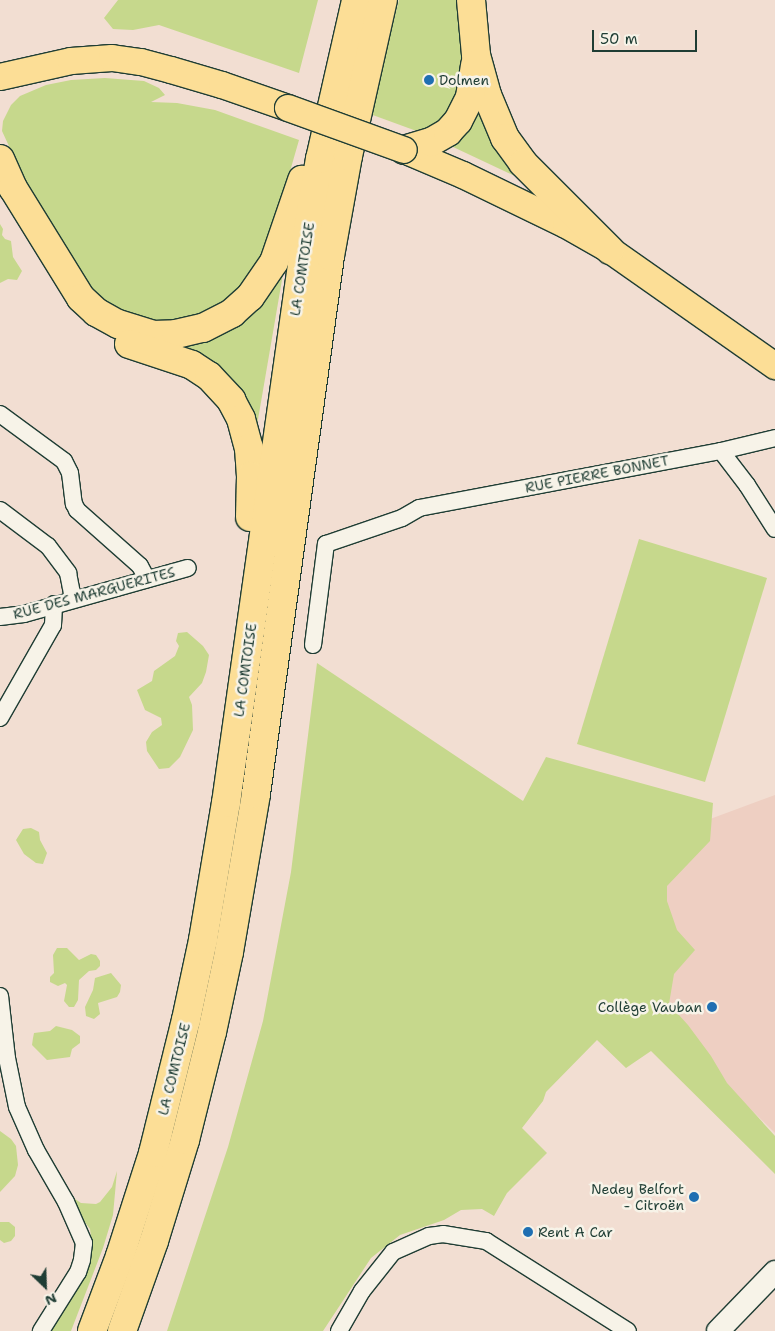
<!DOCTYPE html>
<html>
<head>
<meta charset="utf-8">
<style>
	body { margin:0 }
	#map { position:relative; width:775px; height:1331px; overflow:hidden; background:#f2ded2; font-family:"Shantell Sans",sans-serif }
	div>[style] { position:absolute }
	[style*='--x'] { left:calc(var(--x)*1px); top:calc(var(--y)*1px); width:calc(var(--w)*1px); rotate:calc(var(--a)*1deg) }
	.built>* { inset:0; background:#eecfc2 }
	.green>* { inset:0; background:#c6d88c }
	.roads { filter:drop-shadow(1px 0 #1f3d34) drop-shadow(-1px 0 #1f3d34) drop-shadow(0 1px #1f3d34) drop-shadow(0 -1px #1f3d34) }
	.street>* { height:16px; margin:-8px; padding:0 8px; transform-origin:8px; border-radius:8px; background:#f7f3e8 }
	.secondary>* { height:22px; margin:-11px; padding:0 11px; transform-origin:11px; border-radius:11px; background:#f7f3e8 }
	.primary>* { height:26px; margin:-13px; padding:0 13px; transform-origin:13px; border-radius:13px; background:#fcde96 }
	.highway>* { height:28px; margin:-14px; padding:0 14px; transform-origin:14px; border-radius:14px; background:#fcde96 }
	.bridges { filter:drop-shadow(1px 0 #1f3d34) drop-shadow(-1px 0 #1f3d34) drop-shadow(0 1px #1f3d34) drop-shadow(0 -1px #1f3d34) }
	.primary-bridge>* { height:26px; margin:-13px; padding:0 13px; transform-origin:13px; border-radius:13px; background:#fcde96 }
	.dots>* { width:14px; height:14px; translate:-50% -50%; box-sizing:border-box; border:2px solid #f7f3e8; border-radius:50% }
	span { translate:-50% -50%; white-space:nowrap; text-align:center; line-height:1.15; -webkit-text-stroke:5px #f7f3e8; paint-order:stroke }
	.poi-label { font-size:14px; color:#1f3d34 }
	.left { translate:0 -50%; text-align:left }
	.right { translate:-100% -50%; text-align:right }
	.street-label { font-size:14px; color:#1f3d34 }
	.north { position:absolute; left:20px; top:1261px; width:50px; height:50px; -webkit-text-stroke:4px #f7f3e8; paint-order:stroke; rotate:156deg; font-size:14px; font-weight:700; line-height:20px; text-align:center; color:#1f3d34 }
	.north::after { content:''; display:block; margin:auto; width:18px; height:22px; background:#1f3d34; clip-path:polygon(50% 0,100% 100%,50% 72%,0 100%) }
	.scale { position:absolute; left:592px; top:30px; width:105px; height:22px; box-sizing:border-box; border:2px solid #1f3d34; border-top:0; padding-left:6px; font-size:15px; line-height:18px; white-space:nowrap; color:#1f3d34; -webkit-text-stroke:4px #f7f3e8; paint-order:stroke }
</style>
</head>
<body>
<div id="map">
	<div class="built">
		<i style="clip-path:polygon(775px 795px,775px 1133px,722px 1081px,535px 884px)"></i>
	</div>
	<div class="green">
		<i style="clip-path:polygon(118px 0,318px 0,299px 73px,159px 25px,133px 30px,113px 29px,104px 18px)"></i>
		<i style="clip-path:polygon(399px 0,462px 0,465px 69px,456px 113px,422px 133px,370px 114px)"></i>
		<i style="clip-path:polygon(105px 78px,144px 81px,159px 88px,165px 95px,151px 102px,177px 103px,215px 110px,299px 140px,262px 269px,218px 312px,155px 327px,98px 302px,31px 194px,2px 131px,3px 121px,11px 105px,20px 96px,46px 85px,71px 80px)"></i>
		<i style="clip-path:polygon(478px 100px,530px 183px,451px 146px,450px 142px)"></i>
		<i style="clip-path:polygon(0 224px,3px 229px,2px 235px,5px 239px,11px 241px,13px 257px,22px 271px,17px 280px,8px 279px,0 283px)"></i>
		<i style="clip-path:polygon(279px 271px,283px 274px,256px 431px,164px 343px)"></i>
		<i style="clip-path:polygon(639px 539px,767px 578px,705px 782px,577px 744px)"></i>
		<i style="clip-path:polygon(187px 632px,203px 646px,209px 655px,206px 672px,202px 683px,189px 697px,192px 705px,193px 730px,180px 757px,169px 768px,159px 769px,147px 751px,146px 742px,152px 732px,162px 725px,161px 718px,145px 710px,137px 690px,152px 681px,154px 671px,175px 656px,179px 646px,176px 641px,178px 633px)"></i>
		<i style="clip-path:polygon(317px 663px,523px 801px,546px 757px,713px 803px,710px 841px,667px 886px,667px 901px,677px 930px,695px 950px,674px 974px,669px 1004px,688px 1025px,711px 1056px,727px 1083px,775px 1136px,775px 1174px,651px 1051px,626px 1068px,597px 1040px,546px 1092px,543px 1101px,522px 1128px,547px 1153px,507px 1193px,494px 1216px,482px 1209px,461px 1210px,444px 1220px,400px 1235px,371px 1258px,323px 1331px,167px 1331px,228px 1147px,263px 1021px,291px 872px)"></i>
		<i style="clip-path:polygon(31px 828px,39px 832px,40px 840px,47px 853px,43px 864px,36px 863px,24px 854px,16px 840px,23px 829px)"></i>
		<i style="clip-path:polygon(57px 948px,67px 948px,79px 960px,91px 954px,96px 955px,100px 961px,100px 966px,96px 970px,89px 971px,79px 980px,78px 1000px,74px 1007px,69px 1007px,64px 1001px,67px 985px,65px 983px,58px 986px,50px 982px,50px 977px,54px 973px,53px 955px)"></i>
		<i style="clip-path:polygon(111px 973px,121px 985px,120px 992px,117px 997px,98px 1003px,100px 1014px,94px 1019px,86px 1016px,85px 1007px,93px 990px,95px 978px)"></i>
		<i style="clip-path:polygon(56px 1026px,72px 1030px,80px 1036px,80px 1043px,72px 1049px,70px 1057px,47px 1060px,32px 1045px,33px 1038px,34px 1033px,50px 1031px)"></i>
		<i style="clip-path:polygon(0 1131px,11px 1139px,16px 1146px,18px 1165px,15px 1176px,0 1192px)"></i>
		<i style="clip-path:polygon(117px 1171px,113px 1215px,103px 1248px,71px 1331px,50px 1331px,90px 1264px,92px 1244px,90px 1229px,78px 1213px,72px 1197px,81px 1203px,96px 1204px,100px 1202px,112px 1187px)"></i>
		<i style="clip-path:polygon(0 1222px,9px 1222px,15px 1227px,15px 1236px,11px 1241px,4px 1243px,0 1240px)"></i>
	</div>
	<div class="roads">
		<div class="street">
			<i style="--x:0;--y:414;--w:79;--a:36.3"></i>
			<i style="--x:64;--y:461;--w:13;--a:63"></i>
			<i style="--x:70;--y:473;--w:31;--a:83"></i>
			<i style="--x:74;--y:504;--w:7;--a:63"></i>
			<i style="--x:77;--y:510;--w:84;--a:41.6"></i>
			<i style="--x:140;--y:566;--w:15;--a:62"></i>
			<i style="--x:721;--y:451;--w:43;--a:52.6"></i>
			<i style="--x:747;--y:485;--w:52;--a:57.5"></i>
			<i style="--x:0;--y:510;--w:60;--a:36.9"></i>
			<i style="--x:48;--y:546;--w:34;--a:53"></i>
			<i style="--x:68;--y:573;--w:25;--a:79"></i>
			<i style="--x:0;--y:617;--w:24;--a:-7"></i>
			<i style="--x:24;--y:614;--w:170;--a:-15.7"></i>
			<i style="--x:313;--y:645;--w:102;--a:-82.7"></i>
			<i style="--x:326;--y:544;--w:80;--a:-18.9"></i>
			<i style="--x:402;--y:518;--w:20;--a:-30"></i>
			<i style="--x:419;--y:508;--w:307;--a:-10.7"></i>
			<i style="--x:721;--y:451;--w:56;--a:-13.5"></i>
			<i style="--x:0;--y:718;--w:107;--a:-60.3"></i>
			<i style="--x:53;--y:625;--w:21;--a:-87"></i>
			<i style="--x:0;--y:996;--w:62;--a:83.6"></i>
			<i style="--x:7;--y:1058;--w:50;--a:78.5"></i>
			<i style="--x:17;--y:1107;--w:47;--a:66.2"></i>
			<i style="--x:36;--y:1150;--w:60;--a:60"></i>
			<i style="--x:66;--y:1202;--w:45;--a:66.3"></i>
			<i style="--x:84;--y:1243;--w:17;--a:97"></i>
			<i style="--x:82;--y:1260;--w:13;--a:108"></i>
			<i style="--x:78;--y:1272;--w:70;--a:122.1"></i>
			<i style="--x:339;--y:1331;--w:46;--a:-60.1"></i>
			<i style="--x:362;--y:1291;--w:50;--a:-51.5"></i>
			<i style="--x:393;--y:1252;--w:39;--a:-24"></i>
			<i style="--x:429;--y:1236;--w:14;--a:-8"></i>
			<i style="--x:443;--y:1234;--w:44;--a:9.2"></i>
			<i style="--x:486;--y:1241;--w:168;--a:32.4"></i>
		</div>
		<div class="secondary">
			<i style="--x:718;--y:1331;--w:82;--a:-46"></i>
		</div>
		<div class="primary">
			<i style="--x:0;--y:77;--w:73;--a:-12.7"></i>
			<i style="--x:71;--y:61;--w:41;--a:-4.2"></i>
			<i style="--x:112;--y:58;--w:29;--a:8"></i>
			<i style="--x:141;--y:62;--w:31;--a:15"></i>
			<i style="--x:171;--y:70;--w:53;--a:16.4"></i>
			<i style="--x:222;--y:85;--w:70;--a:19.2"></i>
			<i style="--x:404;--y:150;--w:64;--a:23"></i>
			<i style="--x:463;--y:175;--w:114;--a:25.9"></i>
			<i style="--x:566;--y:225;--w:51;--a:29.6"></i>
			<i style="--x:610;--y:250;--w:202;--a:35.1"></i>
		</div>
		<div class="highway">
			<i style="--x:471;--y:0;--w:55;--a:84.8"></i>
			<i style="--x:476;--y:55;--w:41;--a:74.6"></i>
			<i style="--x:487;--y:95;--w:47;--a:67.3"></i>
			<i style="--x:505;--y:138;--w:31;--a:54"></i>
			<i style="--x:523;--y:163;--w:123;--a:45"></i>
			<i style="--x:404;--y:150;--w:28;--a:-17"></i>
			<i style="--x:431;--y:142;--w:20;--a:-30"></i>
			<i style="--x:448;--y:132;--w:15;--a:-48"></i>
			<i style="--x:458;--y:121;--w:27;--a:-63"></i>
			<i style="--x:470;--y:97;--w:33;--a:-81"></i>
			<i style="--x:0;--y:159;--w:32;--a:66"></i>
			<i style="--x:13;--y:188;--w:129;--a:58.3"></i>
			<i style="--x:81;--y:298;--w:21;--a:43"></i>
			<i style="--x:96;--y:312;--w:25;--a:29"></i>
			<i style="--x:118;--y:324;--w:37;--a:17"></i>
			<i style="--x:153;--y:335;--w:23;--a:-2"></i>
			<i style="--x:176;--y:334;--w:28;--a:-13"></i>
			<i style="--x:203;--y:328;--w:33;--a:-27"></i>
			<i style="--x:232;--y:313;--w:24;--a:-42"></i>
			<i style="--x:250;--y:297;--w:42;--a:-55.6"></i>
			<i style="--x:274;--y:262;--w:87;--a:-71.1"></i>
			<i style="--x:129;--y:344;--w:66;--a:18.4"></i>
			<i style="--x:192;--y:365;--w:20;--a:33"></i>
			<i style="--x:209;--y:376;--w:33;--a:47"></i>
			<i style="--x:231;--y:400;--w:21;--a:62"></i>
			<i style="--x:241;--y:419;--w:30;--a:75"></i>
			<i style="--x:249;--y:448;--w:28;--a:86"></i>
			<i style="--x:251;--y:476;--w:41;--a:91.4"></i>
			<i style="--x:92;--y:1331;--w:80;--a:-69.5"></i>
			<i style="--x:120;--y:1256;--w:108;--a:-72.2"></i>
			<i style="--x:153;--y:1153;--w:137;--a:-76.1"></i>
			<i style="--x:186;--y:1020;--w:82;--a:-78"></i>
			<i style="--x:203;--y:940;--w:139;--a:-80.5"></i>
			<i style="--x:226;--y:803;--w:543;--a:-81.96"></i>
			<i style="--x:302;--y:265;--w:108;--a:-80.4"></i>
			<i style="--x:320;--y:159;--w:163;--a:-77.2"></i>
			<i style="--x:122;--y:1331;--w:96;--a:-70.4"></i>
			<i style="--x:154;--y:1241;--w:106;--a:-72.9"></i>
			<i style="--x:185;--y:1140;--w:111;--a:-76"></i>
			<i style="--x:212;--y:1032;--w:82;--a:-78"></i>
			<i style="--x:229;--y:952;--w:160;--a:-80.3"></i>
			<i style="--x:256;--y:794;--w:543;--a:-82.17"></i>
			<i style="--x:330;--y:256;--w:102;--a:-79.8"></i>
			<i style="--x:348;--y:156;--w:160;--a:-77.4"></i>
		</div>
	</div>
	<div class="bridges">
		<div class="primary-bridge">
			<i style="--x:288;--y:108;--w:123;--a:19.9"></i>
		</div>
	</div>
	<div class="dots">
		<i style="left:429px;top:80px;background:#1f6fb2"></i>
		<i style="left:712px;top:1007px;background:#1f6fb2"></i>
		<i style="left:694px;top:1197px;background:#1f6fb2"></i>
		<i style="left:528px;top:1232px;background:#1f6fb2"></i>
	</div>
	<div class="poi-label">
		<span class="left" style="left:439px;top:80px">Dolmen</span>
		<span class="right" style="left:702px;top:1007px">Collège Vauban</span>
		<span class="right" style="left:684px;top:1197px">Nedey Belfort<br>- Citroën</span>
		<span class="left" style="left:538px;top:1232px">Rent A Car</span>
	</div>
	<div class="street-label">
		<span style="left:302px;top:269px;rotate:-81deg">LA COMTOISE</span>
		<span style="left:597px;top:474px;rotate:-11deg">RUE PIERRE BONNET</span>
		<span style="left:94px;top:593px;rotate:-15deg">RUE DES MARGUERITES</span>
		<span style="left:245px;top:670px;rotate:-82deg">LA COMTOISE</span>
		<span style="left:174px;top:1069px;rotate:-76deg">LA COMTOISE</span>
	</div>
	<div class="north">N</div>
	<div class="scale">50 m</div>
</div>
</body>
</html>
